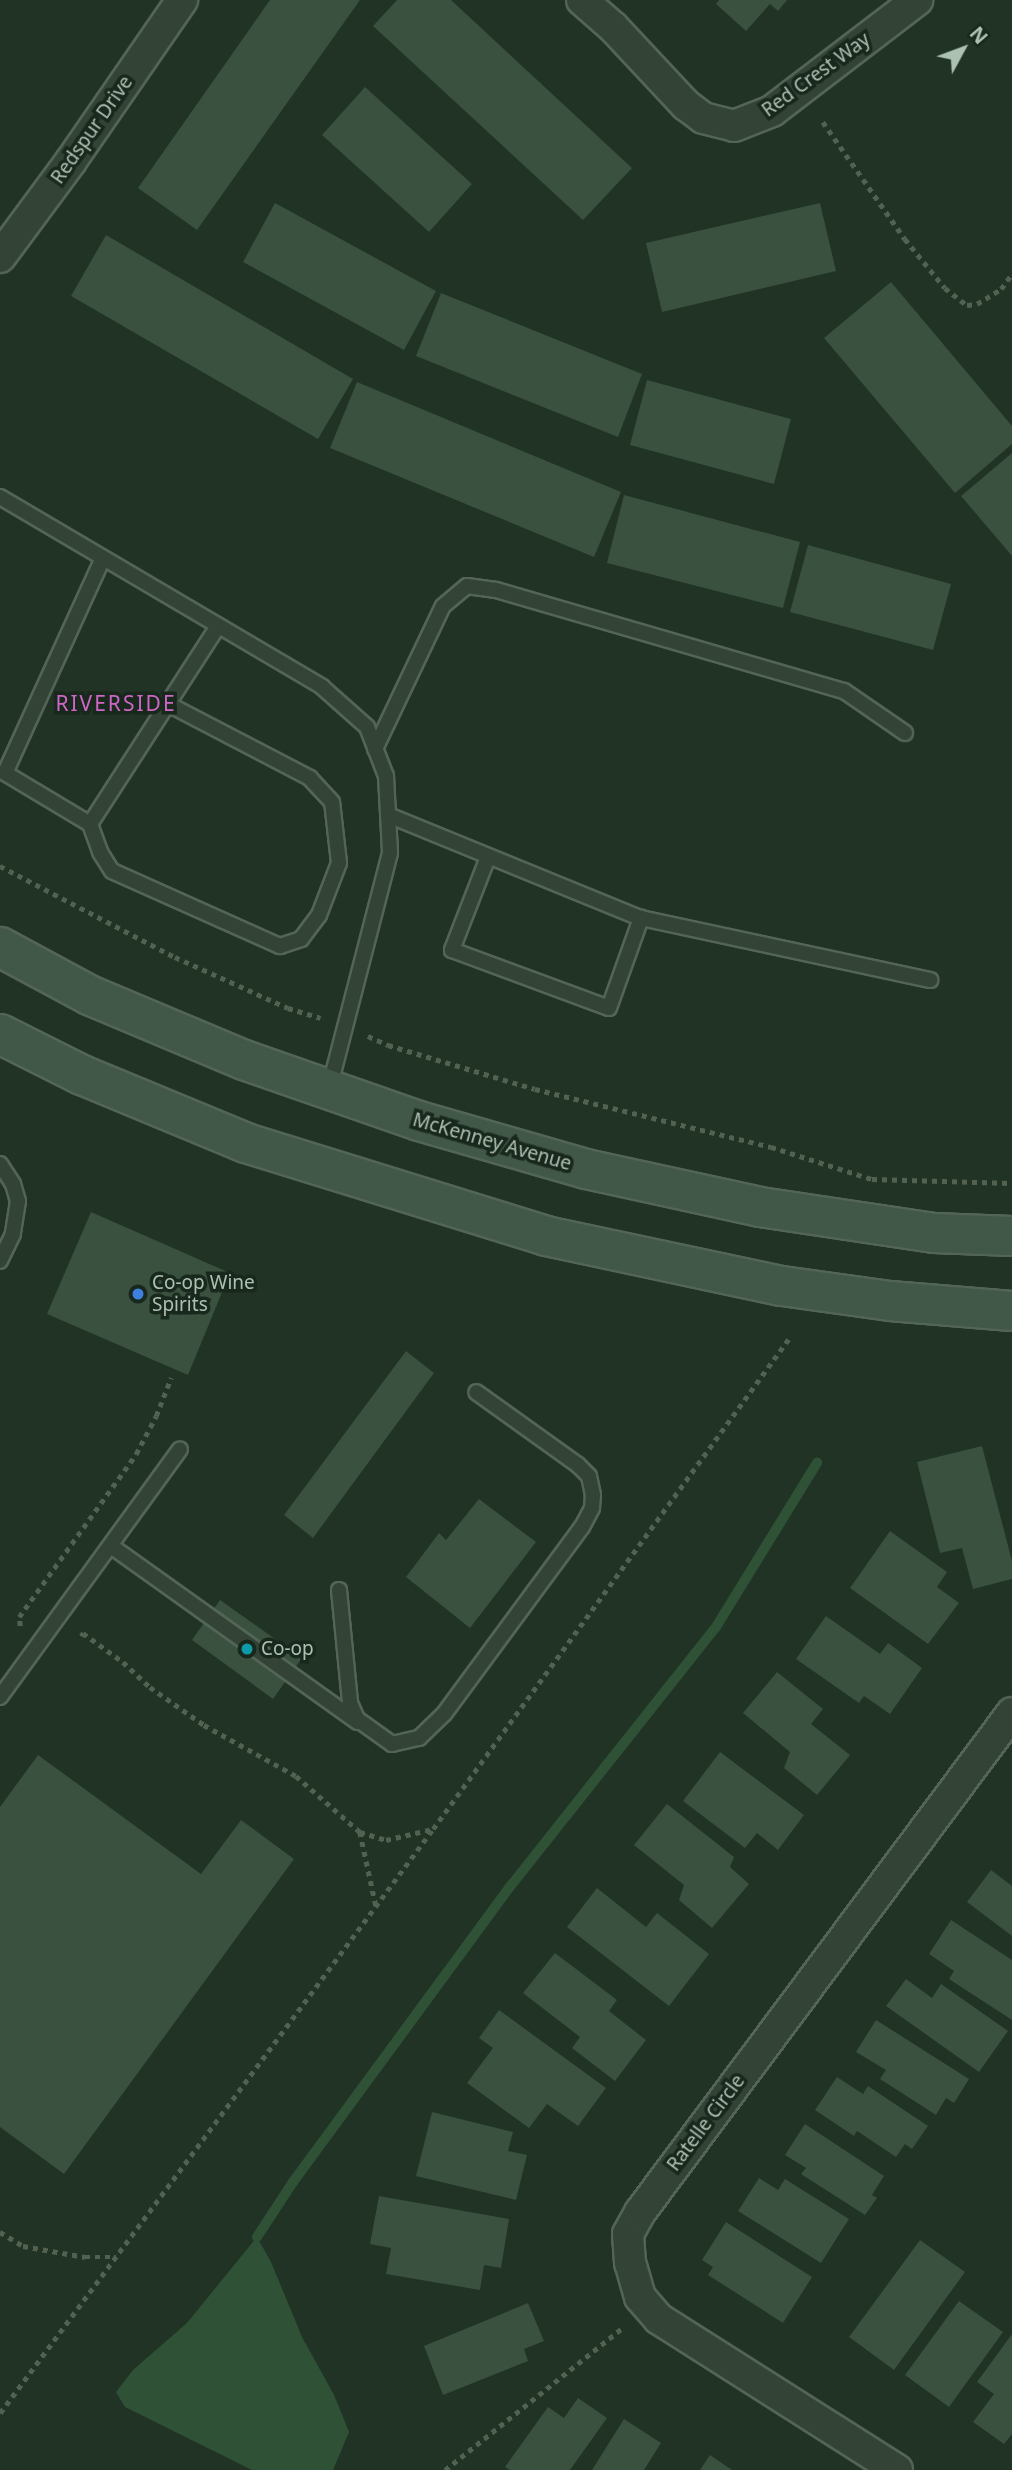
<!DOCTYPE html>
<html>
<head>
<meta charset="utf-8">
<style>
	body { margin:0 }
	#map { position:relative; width:1012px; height:2470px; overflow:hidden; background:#203324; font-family:"Noto Sans",sans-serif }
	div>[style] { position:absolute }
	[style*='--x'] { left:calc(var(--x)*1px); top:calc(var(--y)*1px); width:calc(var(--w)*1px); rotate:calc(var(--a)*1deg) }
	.water>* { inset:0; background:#2f5236 }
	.stream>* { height:10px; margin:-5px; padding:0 5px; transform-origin:5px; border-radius:5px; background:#2f5236 }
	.building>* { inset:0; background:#39513e }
	.path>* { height:4.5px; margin-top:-2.25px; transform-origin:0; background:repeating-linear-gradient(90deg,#536250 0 5px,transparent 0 10px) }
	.roads { filter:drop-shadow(2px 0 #536557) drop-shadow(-2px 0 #536557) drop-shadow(0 2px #536557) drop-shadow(0 -2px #536557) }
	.lane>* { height:14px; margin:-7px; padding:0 7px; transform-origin:7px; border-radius:7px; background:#334437 }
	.street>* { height:30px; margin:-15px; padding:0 15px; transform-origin:15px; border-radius:15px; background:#334437 }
	.secondary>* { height:38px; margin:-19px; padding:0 19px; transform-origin:19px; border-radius:19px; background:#415747 }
	.dots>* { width:19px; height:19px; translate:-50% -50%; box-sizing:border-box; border:4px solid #19281c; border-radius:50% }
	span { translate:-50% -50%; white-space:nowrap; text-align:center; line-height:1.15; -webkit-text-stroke:7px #19281c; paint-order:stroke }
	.street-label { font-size:19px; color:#adc1b2 }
	.poi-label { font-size:19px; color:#adc1b2 }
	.left { translate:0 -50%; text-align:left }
	.neighbourhood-label { font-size:21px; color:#cd67c6; letter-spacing:2px }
	.north { position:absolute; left:928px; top:14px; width:70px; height:70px; -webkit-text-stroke:5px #19281c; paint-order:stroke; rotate:49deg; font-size:19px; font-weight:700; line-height:28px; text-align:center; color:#adc1b2 }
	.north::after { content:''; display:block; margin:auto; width:24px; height:32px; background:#adc1b2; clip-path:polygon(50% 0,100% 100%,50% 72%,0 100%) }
</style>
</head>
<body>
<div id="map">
	<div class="water">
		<i style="clip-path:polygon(257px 2237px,271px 2262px,302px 2337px,334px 2395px,349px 2432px,333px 2470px,252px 2470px,125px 2407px,116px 2392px,133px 2370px,187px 2323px)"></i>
	</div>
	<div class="stream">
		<i style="--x:257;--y:2237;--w:66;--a:-56.8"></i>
		<i style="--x:293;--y:2182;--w:371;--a:-53.7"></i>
		<i style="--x:513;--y:1883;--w:327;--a:-51.6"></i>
		<i style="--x:716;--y:1627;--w:193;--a:-58.4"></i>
	</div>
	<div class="building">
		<i style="clip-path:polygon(270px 0,360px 0,197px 230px,138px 188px)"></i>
		<i style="clip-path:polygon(397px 0,451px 0,632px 168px,583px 220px,373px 26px)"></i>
		<i style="clip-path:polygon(719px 0,787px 0,778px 11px,770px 4px,746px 31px,716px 4px)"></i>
		<i style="clip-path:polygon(365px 87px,472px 184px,429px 232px,322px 135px)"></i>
		<i style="clip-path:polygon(275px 203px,436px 291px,404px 350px,243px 262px)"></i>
		<i style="clip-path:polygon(820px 203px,836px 271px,662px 312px,646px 243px)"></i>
		<i style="clip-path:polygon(106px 235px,353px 379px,318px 439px,71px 296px)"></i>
		<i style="clip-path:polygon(891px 282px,1012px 426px,1012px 444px,955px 493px,824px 338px)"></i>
		<i style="clip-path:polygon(441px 293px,642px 374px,618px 437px,416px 356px)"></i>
		<i style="clip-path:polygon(647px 380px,791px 419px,774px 484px,630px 445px)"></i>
		<i style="clip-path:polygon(357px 382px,621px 492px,594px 557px,330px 448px)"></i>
		<i style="clip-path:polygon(1012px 453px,1012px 556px,961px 496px)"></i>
		<i style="clip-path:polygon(624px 495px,800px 542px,783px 608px,607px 563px)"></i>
		<i style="clip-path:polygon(808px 545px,951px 584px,933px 650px,790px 612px)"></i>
		<i style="clip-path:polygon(91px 1212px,230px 1273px,188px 1375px,47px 1314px)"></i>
		<i style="clip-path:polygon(406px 1351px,434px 1373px,313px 1538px,284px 1515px)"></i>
		<i style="clip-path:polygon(982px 1446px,1012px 1561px,1012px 1579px,973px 1589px,962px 1548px,940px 1553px,917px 1462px)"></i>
		<i style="clip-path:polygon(479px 1499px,536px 1542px,470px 1628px,406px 1577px,439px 1533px,446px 1540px)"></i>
		<i style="clip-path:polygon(890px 1531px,947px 1572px,937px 1587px,959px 1603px,928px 1644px,850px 1588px)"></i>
		<i style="clip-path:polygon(220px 1600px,302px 1658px,273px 1699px,192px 1640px)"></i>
		<i style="clip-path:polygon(826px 1616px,880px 1654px,888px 1643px,922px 1668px,890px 1714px,864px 1696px,859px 1703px,796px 1659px)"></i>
		<i style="clip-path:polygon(777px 1672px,823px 1709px,811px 1724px,850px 1755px,817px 1795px,784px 1768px,790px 1752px,743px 1713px)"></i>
		<i style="clip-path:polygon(720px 1752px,804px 1815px,778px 1850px,757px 1833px,745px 1848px,683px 1801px)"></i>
		<i style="clip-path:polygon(38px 1755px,201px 1874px,241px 1820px,294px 1859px,64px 2174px,0 2127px,0 1807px)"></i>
		<i style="clip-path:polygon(667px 1804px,734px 1857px,730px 1867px,749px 1884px,712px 1928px,679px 1900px,684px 1885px,634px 1845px)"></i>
		<i style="clip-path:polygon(991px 1870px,1012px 1886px,1012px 1936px,967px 1902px)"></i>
		<i style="clip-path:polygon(597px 1888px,646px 1927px,657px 1913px,709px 1954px,669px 2006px,567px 1927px)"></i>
		<i style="clip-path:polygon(951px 1920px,1012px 1960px,1012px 2020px,949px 1979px,954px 1971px,929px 1954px)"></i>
		<i style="clip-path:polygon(555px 1953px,617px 2000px,609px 2011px,646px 2040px,615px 2081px,572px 2048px,580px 2037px,523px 1993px)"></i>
		<i style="clip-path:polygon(906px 1979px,932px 1998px,941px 1984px,1008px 2031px,979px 2072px,886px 2006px)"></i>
		<i style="clip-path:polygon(499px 2010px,606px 2088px,578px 2126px,547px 2104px,529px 2128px,467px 2083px,493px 2048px,479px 2038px)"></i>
		<i style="clip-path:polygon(876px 2020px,969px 2079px,954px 2103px,946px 2098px,936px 2115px,880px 2079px,886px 2070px,856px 2052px)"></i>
		<i style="clip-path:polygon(837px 2077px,863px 2094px,868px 2086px,928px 2126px,912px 2149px,905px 2144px,896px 2157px,857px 2131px,854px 2136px,815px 2110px)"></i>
		<i style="clip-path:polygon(432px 2112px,513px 2132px,508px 2151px,527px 2155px,516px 2200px,416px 2176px)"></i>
		<i style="clip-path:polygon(805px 2124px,884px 2176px,872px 2195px,877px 2198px,865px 2215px,801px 2174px,806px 2168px,785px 2155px)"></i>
		<i style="clip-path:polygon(759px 2178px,778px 2190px,785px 2179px,849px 2219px,821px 2263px,738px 2211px)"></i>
		<i style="clip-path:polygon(379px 2196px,509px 2219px,501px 2268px,484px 2265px,480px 2290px,386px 2274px,391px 2248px,370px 2244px)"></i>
		<i style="clip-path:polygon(726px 2222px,812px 2277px,783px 2323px,708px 2275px,713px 2267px,702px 2260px)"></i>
		<i style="clip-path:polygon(920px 2240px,965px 2272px,894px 2370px,849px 2337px)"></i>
		<i style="clip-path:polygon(959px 2301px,1003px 2332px,949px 2407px,905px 2375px)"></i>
		<i style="clip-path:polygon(528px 2303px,544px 2341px,524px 2349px,528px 2361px,443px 2395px,424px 2346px)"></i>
		<i style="clip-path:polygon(1012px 2334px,1012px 2434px,1004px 2444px,973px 2422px,994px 2394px,977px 2382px)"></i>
		<i style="clip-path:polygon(578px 2398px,607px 2418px,570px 2470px,510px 2470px,505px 2467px,548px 2407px,564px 2418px)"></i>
		<i style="clip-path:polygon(624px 2419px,661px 2443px,644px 2470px,592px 2470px)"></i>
		<i style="clip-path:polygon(710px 2455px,732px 2470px,700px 2470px)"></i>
	</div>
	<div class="path">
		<i style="--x:823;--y:122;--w:143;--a:55"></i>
		<i style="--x:905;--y:239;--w:63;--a:50.8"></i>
		<i style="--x:945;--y:288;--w:28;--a:38"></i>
		<i style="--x:967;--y:305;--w:10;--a:-6"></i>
		<i style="--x:977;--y:304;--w:28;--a:-32"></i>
		<i style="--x:1001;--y:289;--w:19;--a:-54"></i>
		<i style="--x:0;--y:866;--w:197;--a:27.5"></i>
		<i style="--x:175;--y:957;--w:124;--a:24.3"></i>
		<i style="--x:288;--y:1008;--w:34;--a:17"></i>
		<i style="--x:368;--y:1036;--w:22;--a:24"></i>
		<i style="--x:388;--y:1045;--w:153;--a:16.7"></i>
		<i style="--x:535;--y:1089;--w:243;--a:13.8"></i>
		<i style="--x:771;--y:1147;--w:106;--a:17.6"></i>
		<i style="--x:872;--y:1179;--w:140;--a:1.6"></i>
		<i style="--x:20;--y:1626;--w:9;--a:-96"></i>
		<i style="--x:19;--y:1617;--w:201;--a:-54.3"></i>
		<i style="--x:136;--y:1454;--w:43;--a:-62.2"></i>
		<i style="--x:156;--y:1416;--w:41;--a:-68.5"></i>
		<i style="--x:81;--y:1636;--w:4;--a:-56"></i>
		<i style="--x:83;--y:1633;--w:49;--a:35.9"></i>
		<i style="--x:123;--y:1662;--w:37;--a:43"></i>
		<i style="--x:150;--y:1687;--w:66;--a:35.1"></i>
		<i style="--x:204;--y:1725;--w:105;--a:29"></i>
		<i style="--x:296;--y:1776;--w:85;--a:41.2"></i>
		<i style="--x:360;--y:1832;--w:27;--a:17"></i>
		<i style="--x:386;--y:1840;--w:47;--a:-13.4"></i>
		<i style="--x:360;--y:1832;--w:76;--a:77.8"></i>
		<i style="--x:0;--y:2232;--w:27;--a:31"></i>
		<i style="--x:23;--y:2246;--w:63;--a:10.1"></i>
		<i style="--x:85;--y:2257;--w:31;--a:0"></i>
		<i style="--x:0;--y:2413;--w:727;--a:-53.45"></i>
		<i style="--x:433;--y:1829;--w:608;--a:-54.03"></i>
		<i style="--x:445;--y:2470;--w:227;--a:-38.7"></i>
	</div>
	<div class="roads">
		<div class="lane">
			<i style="--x:0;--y:497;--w:374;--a:30.5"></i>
			<i style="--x:322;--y:687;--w:60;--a:41.6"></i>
			<i style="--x:367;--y:727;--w:53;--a:68.8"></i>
			<i style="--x:386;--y:776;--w:77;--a:87"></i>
			<i style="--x:390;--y:853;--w:244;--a:104.5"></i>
			<i style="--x:103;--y:558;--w:236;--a:114.5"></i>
			<i style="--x:5;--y:773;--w:99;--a:31"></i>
			<i style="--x:90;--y:824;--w:236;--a:-57.1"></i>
			<i style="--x:375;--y:749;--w:158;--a:-64.6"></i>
			<i style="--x:443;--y:606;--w:31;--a:-40"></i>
			<i style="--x:467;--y:586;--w:29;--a:8"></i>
			<i style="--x:496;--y:590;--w:362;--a:16.2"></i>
			<i style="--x:844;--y:691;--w:74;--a:34.5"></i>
			<i style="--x:388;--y:815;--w:273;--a:22.2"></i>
			<i style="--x:641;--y:918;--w:296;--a:12.1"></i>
			<i style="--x:90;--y:824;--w:30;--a:70"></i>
			<i style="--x:100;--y:852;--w:22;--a:58"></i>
			<i style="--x:112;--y:871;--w:184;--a:24.1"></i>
			<i style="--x:280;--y:946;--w:22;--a:-18"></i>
			<i style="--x:301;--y:939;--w:30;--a:-53"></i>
			<i style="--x:319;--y:915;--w:56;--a:-69"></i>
			<i style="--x:339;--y:863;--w:61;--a:-96.5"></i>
			<i style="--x:332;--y:802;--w:33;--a:-133"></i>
			<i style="--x:310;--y:778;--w:160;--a:-152.5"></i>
			<i style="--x:488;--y:857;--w:100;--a:111.2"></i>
			<i style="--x:452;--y:950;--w:167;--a:20.3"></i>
			<i style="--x:609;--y:1008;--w:96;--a:-70.4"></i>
			<i style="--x:0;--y:1164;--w:24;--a:57"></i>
			<i style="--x:13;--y:1184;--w:18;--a:74"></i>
			<i style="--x:18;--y:1201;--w:33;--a:99"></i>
			<i style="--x:13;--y:1234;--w:30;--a:116"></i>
			<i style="--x:111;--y:1546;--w:303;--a:35.5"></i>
			<i style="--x:339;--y:1590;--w:114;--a:84.4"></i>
			<i style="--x:350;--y:1703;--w:17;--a:66"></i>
			<i style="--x:357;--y:1719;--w:43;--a:35.5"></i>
			<i style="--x:392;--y:1744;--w:28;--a:-13"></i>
			<i style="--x:419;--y:1738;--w:35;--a:-44"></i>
			<i style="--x:444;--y:1714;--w:232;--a:-53.6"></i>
			<i style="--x:582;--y:1527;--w:21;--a:-62"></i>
			<i style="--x:592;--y:1508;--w:13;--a:-86"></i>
			<i style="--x:593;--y:1495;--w:19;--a:-102"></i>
			<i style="--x:589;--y:1476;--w:16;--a:-135"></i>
			<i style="--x:578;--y:1465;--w:125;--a:-144.4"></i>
			<i style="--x:0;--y:1697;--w:306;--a:-54"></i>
		</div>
		<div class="street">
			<i style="--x:582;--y:0;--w:41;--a:41.1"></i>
			<i style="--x:613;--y:27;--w:107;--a:46.9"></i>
			<i style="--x:686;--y:105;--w:21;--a:37"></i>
			<i style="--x:703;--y:118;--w:32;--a:14"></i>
			<i style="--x:734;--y:126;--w:41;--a:-21.5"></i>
			<i style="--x:772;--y:111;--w:183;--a:-37.4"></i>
			<i style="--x:0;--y:257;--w:119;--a:-53.5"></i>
			<i style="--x:71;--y:161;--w:196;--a:-55.4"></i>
			<i style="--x:897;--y:2470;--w:282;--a:-147.6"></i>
			<i style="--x:659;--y:2319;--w:29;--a:-131"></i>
			<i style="--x:640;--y:2297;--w:35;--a:-106"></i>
			<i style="--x:630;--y:2263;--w:29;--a:-94"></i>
			<i style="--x:628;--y:2234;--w:26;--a:-61"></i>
			<i style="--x:641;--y:2211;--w:621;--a:-53.31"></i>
		</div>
		<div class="secondary">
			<i style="--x:0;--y:947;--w:101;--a:28.3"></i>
			<i style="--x:89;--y:995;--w:168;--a:22.8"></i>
			<i style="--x:244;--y:1060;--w:185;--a:19.2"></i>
			<i style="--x:419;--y:1121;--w:174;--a:16"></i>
			<i style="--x:586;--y:1169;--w:178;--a:12.3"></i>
			<i style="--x:760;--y:1207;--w:176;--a:8.5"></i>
			<i style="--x:934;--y:1233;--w:78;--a:2.2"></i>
			<i style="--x:0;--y:1034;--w:92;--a:26.6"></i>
			<i style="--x:82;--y:1075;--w:178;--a:22.5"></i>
			<i style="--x:246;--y:1143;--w:314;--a:17.2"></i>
			<i style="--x:546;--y:1236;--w:241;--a:12"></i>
			<i style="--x:782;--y:1286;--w:109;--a:7.9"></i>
			<i style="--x:890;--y:1301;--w:122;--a:4.7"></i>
		</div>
	</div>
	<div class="dots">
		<i style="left:138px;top:1294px;background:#3f7fe0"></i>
		<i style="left:247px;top:1649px;background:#0f9aa8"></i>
	</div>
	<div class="street-label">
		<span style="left:816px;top:75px;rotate:-36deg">Red Crest Way</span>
		<span style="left:92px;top:130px;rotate:-55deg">Redspur Drive</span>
		<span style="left:492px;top:1142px;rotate:16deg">McKenney Avenue</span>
		<span style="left:706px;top:2123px;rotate:-53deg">Ratelle Circle</span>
	</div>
	<div class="poi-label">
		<span class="left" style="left:152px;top:1294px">Co-op Wine<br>Spirits</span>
		<span class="left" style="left:261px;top:1649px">Co-op</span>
	</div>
	<div class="neighbourhood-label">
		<span style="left:116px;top:703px">RIVERSIDE</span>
	</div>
	<div class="north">N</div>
</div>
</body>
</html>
